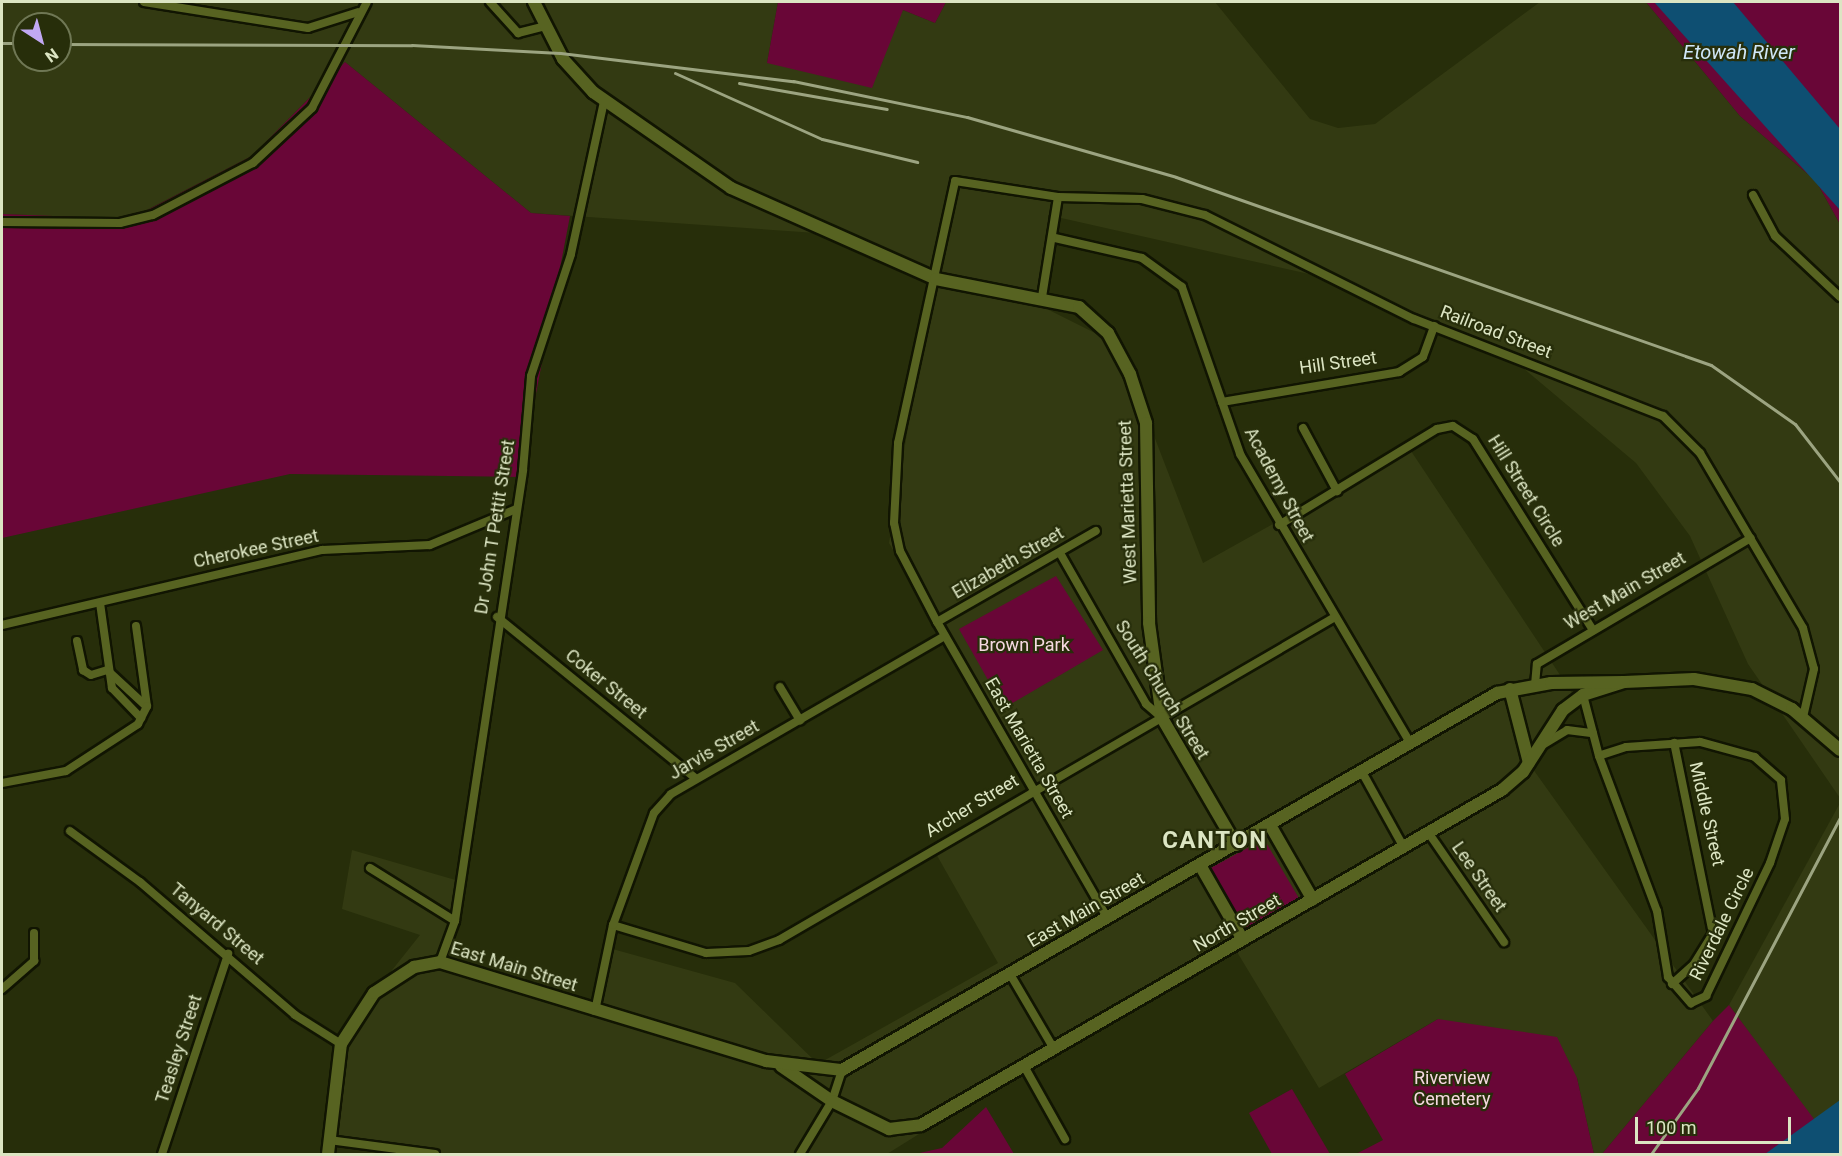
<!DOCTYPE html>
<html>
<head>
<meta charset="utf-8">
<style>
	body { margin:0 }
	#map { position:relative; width:1842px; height:1156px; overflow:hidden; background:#272e0a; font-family:Roboto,sans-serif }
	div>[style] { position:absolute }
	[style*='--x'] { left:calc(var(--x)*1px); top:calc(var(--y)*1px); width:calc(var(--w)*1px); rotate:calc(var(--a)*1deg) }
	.built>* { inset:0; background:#333a12 }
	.green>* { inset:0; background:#690637 }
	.water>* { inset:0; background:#0e4f72 }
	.roads { filter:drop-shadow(2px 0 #111502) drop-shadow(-2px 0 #111502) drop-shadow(0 2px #111502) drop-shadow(0 -2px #111502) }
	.street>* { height:8px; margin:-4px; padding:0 4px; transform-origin:4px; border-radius:4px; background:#576321 }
	.secondary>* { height:12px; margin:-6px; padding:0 6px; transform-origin:6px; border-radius:6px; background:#576321 }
	.rail>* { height:3px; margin:-1.5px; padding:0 1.5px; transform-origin:1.5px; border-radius:1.5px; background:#9ca481 }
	span { translate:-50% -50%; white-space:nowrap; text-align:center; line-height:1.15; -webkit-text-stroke:4.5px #272e0a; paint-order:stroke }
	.street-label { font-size:18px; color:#dce5c3 }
	.park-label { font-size:18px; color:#f6d9e1 }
	.water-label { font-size:20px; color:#d0e7f8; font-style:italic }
	.district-label { font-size:24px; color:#dce5c3; font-weight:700; letter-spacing:1.5px }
	.frame { position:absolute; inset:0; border:3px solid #dce5c3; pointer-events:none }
	.north { position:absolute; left:12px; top:12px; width:60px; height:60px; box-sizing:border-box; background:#272e0a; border:2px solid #6f7754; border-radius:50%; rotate:144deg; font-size:16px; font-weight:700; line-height:24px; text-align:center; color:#dce5c3 }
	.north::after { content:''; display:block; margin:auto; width:21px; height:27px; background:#c1a8f3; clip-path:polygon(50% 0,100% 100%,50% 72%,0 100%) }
	.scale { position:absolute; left:1635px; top:1117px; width:156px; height:27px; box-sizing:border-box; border:3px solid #dce5c3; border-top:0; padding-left:8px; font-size:18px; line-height:21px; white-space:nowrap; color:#dce5c3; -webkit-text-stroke:4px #272e0a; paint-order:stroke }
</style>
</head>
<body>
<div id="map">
	<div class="built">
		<i style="clip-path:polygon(evenodd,2px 2px,778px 2px,767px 63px,903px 10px,935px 23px,946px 2px,1215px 2px,1310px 119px,1338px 128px,1375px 124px,1540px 2px,1646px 2px,1740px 116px,1816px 181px,1840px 224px,1840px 798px,1748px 664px,1690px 536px,1636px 463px,1522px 367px,1349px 283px,1048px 215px,1049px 310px,1119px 345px,1203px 563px,1409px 448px,1574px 696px,1530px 765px,1713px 1021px,1602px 1154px,1594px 1154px,1577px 1078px,1438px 1019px,1319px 1088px,1234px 947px,1071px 1039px,887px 1154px,394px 1154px,329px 1140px,334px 1043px,420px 935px,342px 909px,352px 850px,459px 881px,448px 970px,592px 1015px,609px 948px,735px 983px,818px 1064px,998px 963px,935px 852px,1034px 793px,889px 543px,932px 280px,816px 233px,531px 213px,345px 62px,252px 156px,129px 219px,2px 214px,2px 2px,24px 24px,60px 24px,60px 60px,24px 60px,24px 24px)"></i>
		<i style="clip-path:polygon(1840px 803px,1840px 1123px,1825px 1137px,1729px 1005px)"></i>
	</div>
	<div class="green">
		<i style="clip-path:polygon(778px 2px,946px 2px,935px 23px,903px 10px,872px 88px,767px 63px)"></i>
		<i style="clip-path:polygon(1646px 2px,1840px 2px,1840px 224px,1816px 181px,1740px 116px)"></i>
		<i style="clip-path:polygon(345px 62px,531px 213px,570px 216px,520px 477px,290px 474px,2px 538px,2px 214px,130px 219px,252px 156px)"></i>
		<i style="clip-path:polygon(1056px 576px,1103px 650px,1004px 708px,959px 629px)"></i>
		<i style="clip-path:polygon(1264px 839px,1300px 900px,1245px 931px,1209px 869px)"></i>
		<i style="clip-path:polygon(1729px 1005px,1840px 1154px,1602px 1154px,1713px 1021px)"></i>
		<i style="clip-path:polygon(1438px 1019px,1557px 1037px,1577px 1078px,1594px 1154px,1356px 1154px,1383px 1140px,1345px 1074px)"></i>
		<i style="clip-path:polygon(1292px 1089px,1330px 1154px,1272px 1154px,1249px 1113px)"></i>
		<i style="clip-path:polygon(986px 1107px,1014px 1154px,915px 1154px,942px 1148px)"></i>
	</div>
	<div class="water">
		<i style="clip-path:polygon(1654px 2px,1733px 2px,1840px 129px,1840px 210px)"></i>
		<i style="clip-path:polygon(1840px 1100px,1840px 1154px,1765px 1154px)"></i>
	</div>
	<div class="roads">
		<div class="street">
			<i style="--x:144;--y:2;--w:166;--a:9"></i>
			<i style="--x:308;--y:28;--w:52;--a:-17.7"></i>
			<i style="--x:490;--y:2;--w:42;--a:47.9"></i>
			<i style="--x:518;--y:33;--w:29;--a:-14"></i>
			<i style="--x:1753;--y:195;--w:47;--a:61.8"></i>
			<i style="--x:1775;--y:236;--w:89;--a:43.2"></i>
			<i style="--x:2;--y:222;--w:118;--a:0.5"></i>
			<i style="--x:120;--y:223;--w:34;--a:-14"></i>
			<i style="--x:153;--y:215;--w:113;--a:-27.5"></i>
			<i style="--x:253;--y:163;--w:81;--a:-43"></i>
			<i style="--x:312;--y:108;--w:119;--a:-62.6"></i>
			<i style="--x:1055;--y:238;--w:89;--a:12.9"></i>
			<i style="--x:1142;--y:258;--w:49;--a:35.9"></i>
			<i style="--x:1182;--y:287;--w:177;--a:70.8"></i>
			<i style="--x:1240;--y:454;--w:335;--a:59.5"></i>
			<i style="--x:1042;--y:297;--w:101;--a:-80.9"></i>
			<i style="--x:1222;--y:402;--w:180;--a:-9.6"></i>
			<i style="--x:1399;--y:372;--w:28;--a:-32"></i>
			<i style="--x:1423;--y:357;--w:33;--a:-70"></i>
			<i style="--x:1303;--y:428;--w:72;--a:61.6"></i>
			<i style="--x:1279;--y:525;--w:185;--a:-31.3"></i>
			<i style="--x:1437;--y:429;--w:16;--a:-11"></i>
			<i style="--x:1453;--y:426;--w:24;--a:33"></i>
			<i style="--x:1473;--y:439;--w:226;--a:57.9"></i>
			<i style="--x:1060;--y:553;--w:174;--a:60.3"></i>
			<i style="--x:1146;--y:704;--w:21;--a:41"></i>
			<i style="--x:100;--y:603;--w:86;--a:82"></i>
			<i style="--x:112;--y:688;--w:42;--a:46"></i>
			<i style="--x:497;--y:617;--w:254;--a:39.1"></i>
			<i style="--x:937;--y:622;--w:183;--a:-29.8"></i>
			<i style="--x:2;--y:625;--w:329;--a:-13.2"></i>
			<i style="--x:322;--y:550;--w:108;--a:-2.7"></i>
			<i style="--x:430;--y:545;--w:93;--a:-22.7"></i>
			<i style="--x:136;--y:626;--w:81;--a:82.2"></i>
			<i style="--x:77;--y:641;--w:30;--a:78"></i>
			<i style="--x:83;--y:670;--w:9;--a:32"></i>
			<i style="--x:91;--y:675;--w:17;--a:-17"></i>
			<i style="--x:107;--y:670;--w:53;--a:42.7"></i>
			<i style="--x:1535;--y:685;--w:21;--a:-85"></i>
			<i style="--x:1537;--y:664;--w:248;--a:-30.5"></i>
			<i style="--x:780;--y:687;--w:39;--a:59"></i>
			<i style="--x:1583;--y:695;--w:63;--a:75.3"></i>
			<i style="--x:1599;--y:756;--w:165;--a:69.5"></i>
			<i style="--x:1657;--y:911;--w:67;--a:80.5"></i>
			<i style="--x:1668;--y:977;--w:35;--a:49"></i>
			<i style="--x:1691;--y:1003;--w:17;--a:-25"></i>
			<i style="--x:1706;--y:996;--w:148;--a:-64.3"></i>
			<i style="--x:1770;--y:863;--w:46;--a:-71.2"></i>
			<i style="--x:1785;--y:819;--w:39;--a:-96"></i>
			<i style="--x:1781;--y:780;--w:35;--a:-139"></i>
			<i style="--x:1755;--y:757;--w:57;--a:-164.7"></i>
			<i style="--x:1700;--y:742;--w:74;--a:176.1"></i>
			<i style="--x:1626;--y:747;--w:28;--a:162"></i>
			<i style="--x:1544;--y:744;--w:27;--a:-31"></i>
			<i style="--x:1567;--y:730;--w:26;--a:7"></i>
			<i style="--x:1362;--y:772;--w:85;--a:61"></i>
			<i style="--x:2;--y:783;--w:65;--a:-10.6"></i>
			<i style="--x:66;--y:771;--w:86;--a:-33.1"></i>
			<i style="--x:138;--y:724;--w:20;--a:-63"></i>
			<i style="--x:70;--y:831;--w:87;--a:36.1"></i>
			<i style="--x:140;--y:882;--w:204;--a:40.6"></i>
			<i style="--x:295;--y:1015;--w:54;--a:32.2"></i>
			<i style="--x:1428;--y:832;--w:134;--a:55.4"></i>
			<i style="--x:370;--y:868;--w:100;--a:31.9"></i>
			<i style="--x:1108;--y:919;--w:343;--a:-119.9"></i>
			<i style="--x:937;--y:622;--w:80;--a:-117.5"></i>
			<i style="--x:900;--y:551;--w:29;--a:-102"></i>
			<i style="--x:894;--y:523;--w:80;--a:-87.1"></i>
			<i style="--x:898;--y:443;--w:268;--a:-77.7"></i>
			<i style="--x:955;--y:181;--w:104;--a:8.8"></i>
			<i style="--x:1058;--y:197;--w:84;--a:1.4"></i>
			<i style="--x:1142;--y:199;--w:65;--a:14.3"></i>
			<i style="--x:1205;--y:215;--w:233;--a:26.5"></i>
			<i style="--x:1414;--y:319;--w:267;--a:21.3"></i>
			<i style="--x:1663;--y:416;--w:52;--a:45"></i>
			<i style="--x:1700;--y:453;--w:203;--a:59.5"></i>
			<i style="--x:1803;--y:628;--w:42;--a:75"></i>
			<i style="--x:1814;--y:669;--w:49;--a:102.9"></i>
			<i style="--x:613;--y:925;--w:97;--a:16.8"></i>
			<i style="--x:706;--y:953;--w:43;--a:-2.7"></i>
			<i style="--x:749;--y:951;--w:32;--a:-20"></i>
			<i style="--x:779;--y:940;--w:643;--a:-30.15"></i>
			<i style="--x:440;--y:962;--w:44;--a:-69.9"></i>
			<i style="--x:455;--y:921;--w:456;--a:-81.4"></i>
			<i style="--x:523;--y:470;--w:94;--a:-85.1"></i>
			<i style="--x:531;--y:376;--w:128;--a:-71.8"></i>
			<i style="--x:571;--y:254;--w:156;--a:-77.8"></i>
			<i style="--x:1010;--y:974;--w:87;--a:59.6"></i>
			<i style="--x:1672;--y:984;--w:30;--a:-42"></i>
			<i style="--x:1694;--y:964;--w:36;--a:-58"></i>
			<i style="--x:1713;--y:934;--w:195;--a:-101.5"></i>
			<i style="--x:2;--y:989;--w:43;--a:-41.2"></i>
			<i style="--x:34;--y:961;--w:28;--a:-90"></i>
			<i style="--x:595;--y:1011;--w:88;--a:-78.2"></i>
			<i style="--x:613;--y:925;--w:119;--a:-69.9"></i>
			<i style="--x:654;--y:813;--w:25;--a:-48"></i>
			<i style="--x:671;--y:794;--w:316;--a:-30"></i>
			<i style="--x:1024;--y:1066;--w:84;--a:60.7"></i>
			<i style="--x:329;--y:1140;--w:107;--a:7.5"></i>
			<i style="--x:162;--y:1154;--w:211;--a:-71.7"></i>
			<i style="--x:800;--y:1154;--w:62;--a:-58.9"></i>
			<i style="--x:832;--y:1101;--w:33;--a:-72"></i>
		</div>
		<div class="secondary">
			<i style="--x:534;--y:2;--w:64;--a:63"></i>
			<i style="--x:563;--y:59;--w:45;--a:47.7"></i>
			<i style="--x:593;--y:92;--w:168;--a:34.8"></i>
			<i style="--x:731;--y:188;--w:224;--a:23.9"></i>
			<i style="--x:936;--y:279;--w:146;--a:11.1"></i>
			<i style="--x:1079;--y:307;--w:39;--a:42"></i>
			<i style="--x:1108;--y:333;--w:47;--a:61.8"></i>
			<i style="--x:1130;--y:374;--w:52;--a:71.9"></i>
			<i style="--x:1146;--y:423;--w:200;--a:89.1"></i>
			<i style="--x:1149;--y:623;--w:96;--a:82.2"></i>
			<i style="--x:1162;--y:718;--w:147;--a:59.8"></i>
			<i style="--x:1510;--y:689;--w:76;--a:75.6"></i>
			<i style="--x:1270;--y:825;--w:86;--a:60.2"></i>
			<i style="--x:1200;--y:865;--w:86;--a:60.2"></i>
			<i style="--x:781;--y:1066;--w:62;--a:34.5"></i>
			<i style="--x:832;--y:1101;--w:64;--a:26.2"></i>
			<i style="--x:889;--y:1129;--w:32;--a:-7"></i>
			<i style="--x:921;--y:1125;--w:671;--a:-29.97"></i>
			<i style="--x:1502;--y:790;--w:28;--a:-41"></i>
			<i style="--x:1523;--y:772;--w:74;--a:-57.2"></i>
			<i style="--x:1563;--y:710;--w:25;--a:-37"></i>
			<i style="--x:1583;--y:695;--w:43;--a:-17.6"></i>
			<i style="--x:1624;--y:682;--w:70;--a:-2.5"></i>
			<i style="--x:1694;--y:679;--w:59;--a:9.8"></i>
			<i style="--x:1752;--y:689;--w:45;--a:26.6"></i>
			<i style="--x:1792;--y:709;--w:63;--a:40.5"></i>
			<i style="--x:328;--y:1154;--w:111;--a:-83.3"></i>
			<i style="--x:341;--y:1044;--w:61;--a:-57.1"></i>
			<i style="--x:374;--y:993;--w:48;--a:-33"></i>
			<i style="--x:414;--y:967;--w:26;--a:-11"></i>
			<i style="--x:440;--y:962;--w:341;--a:16.9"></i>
			<i style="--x:766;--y:1061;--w:77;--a:6.8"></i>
			<i style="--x:842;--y:1070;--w:756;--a:-29.92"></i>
			<i style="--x:1497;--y:693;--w:55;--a:-10.5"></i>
			<i style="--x:1551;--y:683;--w:73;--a:-0.8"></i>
		</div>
	</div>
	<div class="rail">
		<i style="--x:2;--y:43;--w:22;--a:0"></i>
		<i style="--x:60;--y:44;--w:352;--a:0.2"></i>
		<i style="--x:412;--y:45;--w:148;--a:3.1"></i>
		<i style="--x:560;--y:53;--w:235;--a:6.9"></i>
		<i style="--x:793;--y:81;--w:178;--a:11.7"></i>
		<i style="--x:967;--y:117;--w:217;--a:16"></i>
		<i style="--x:1176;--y:177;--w:567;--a:19.36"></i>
		<i style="--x:1711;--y:365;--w:103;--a:35.1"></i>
		<i style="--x:1795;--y:424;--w:73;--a:52.2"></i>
		<i style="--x:675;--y:73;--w:161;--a:24.2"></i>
		<i style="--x:822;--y:139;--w:98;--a:13.6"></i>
		<i style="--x:739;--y:83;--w:150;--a:10"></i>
		<i style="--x:1651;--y:1154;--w:81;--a:-54.5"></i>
		<i style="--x:1698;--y:1088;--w:306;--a:-62.3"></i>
	</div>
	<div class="street-label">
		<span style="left:1496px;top:332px;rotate:21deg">Railroad Street</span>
		<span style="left:1338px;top:363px;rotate:-8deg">Hill Street</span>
		<span style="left:1279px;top:485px;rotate:62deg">Academy Street</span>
		<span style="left:1526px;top:491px;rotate:58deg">Hill Street Circle</span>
		<span style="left:1128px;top:502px;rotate:-92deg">West Marietta Street</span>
		<span style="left:495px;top:527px;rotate:-81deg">Dr John T Pettit Street</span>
		<span style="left:256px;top:549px;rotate:-12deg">Cherokee Street</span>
		<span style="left:1008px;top:563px;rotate:-30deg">Elizabeth Street</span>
		<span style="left:1625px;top:591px;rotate:-30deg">West Main Street</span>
		<span style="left:606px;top:684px;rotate:39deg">Coker Street</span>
		<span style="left:1162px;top:690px;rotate:58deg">South Church Street</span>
		<span style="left:1029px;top:748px;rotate:60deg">East Marietta Street</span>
		<span style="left:714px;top:750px;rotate:-30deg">Jarvis Street</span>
		<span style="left:972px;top:806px;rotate:-31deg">Archer Street</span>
		<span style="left:1707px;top:814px;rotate:77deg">Middle Street</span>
		<span style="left:1479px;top:877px;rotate:55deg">Lee Street</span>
		<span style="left:1086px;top:910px;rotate:-30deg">East Main Street</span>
		<span style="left:1237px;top:923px;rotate:-30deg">North Street</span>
		<span style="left:217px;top:924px;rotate:40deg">Tanyard Street</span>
		<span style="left:1722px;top:924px;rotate:-64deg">Riverdale Circle</span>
		<span style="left:514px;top:967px;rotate:17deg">East Main Street</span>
		<span style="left:179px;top:1049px;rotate:-72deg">Teasley Street</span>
	</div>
	<div class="park-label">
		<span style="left:1024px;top:645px">Brown Park</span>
		<span style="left:1452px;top:1089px">Riverview<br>Cemetery</span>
	</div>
	<div class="water-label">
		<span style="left:1739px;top:52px">Etowah River</span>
	</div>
	<div class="district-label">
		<span style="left:1215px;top:841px">CANTON</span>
	</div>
	<div class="frame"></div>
	<div class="north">N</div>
	<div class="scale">100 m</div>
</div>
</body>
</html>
